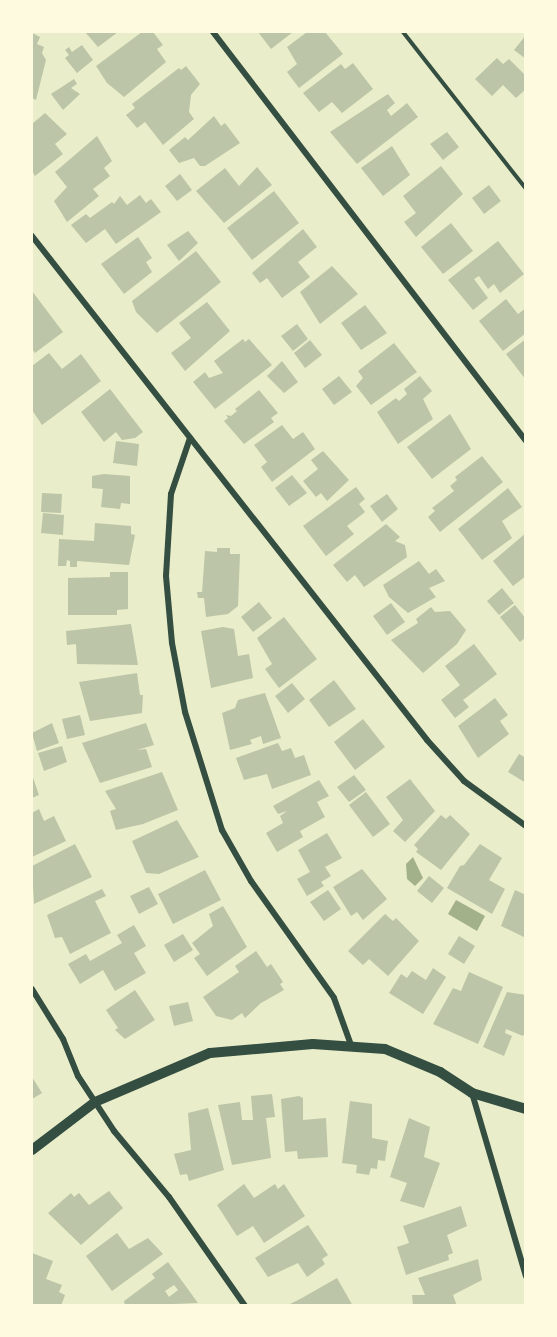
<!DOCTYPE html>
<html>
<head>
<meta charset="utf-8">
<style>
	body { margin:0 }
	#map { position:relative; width:557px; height:1337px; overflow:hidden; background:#e9edc9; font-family:"PT Serif",serif }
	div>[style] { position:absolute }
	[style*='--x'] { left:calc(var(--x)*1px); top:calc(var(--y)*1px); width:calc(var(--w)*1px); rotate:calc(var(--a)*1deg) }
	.water>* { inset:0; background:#a3b18a }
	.building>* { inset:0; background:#bcc5a7 }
	.path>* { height:4px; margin:-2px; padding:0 2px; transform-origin:2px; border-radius:2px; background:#344e41 }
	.minor>* { height:6px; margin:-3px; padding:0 3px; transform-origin:3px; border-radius:3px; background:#344e41 }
	.tertiary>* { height:10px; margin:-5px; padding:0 5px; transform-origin:5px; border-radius:5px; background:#344e41 }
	span { translate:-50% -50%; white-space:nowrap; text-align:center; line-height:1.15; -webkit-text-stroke:4.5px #fefae0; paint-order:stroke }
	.frame { position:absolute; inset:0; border:33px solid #fefae0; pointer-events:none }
</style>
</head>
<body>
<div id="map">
	<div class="water">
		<i style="clip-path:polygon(413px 857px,423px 878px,415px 886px,407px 879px,406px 864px)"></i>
		<i style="clip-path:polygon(456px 900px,485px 916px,477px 931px,448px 914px)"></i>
	</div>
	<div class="building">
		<i style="clip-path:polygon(85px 32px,118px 32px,98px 47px)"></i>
		<i style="clip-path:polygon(142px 32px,153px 32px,163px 45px,157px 49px,166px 62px,124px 97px,107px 83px,96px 66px)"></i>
		<i style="clip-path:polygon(258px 32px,293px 32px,271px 49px)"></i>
		<i style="clip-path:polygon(307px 32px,325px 32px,343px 54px,299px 88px,287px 72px,297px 64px,287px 47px)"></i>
		<i style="clip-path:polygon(32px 33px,40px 37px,37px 44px,44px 47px,42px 53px,46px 60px,36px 100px,32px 98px)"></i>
		<i style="clip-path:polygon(526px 35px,526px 59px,514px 50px)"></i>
		<i style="clip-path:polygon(82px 45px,93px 60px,77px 73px,65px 58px,69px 55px,65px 50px,69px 47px,72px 52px)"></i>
		<i style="clip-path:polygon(497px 58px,503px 64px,509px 59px,526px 76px,526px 89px,516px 98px,503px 85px,492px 96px,475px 79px)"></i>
		<i style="clip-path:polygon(353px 63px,373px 89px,342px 113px,332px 102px,319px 112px,303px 93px,341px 64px,345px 69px)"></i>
		<i style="clip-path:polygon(186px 66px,200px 84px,191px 95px,189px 112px,194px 119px,163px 145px,145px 122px,137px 128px,126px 115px,135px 108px,132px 104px,179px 68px,181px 70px)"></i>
		<i style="clip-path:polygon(74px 79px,77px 84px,71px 88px,80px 94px,63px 110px,51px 94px)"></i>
		<i style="clip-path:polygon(388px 94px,395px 103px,387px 110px,391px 116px,407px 103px,418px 117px,357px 164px,330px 132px)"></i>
		<i style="clip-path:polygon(45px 113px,67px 134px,55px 144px,63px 154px,35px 176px,32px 171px,32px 124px)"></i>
		<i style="clip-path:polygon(214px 116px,221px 126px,225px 123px,240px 143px,205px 166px,200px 166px,194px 158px,179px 163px,169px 150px,185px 137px,188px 140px)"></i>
		<i style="clip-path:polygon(447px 132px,459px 147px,443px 160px,430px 144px)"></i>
		<i style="clip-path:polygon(97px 136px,112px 161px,104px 168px,110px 176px,93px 189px,99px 196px,67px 222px,54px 201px,67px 187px,55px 172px)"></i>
		<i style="clip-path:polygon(392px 146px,410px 175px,383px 196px,361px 168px)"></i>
		<i style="clip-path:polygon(441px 166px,463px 194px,416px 237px,404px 222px,416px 213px,403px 196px)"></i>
		<i style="clip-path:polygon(257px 167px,272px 185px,224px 223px,196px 191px,225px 168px,239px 186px)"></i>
		<i style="clip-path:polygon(180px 174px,192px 190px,177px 201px,165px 186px)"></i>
		<i style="clip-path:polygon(489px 185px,501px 201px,484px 214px,472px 198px)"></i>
		<i style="clip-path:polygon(274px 191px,299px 223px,252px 260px,227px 228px)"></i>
		<i style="clip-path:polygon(140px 195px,146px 203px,151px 199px,161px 212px,116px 244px,105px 229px,86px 243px,71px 225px,86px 214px,90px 218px,112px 202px,114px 204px,120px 196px,127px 205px)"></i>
		<i style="clip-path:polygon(451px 223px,473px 251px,443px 274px,421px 247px)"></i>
		<i style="clip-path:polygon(303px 229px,317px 247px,298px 262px,310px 277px,282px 298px,267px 278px,260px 283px,252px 273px)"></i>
		<i style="clip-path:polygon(188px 231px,198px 243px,179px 261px,167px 245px)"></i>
		<i style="clip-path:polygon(138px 237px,152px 258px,146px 262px,152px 272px,124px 294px,101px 264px)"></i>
		<i style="clip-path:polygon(498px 241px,524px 274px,500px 293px,494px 284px,488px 289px,479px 276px,474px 279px,488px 298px,473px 310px,448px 280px)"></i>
		<i style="clip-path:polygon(196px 251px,221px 282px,157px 333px,136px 312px,132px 301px)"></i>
		<i style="clip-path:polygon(332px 266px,358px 294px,320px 324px,300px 292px)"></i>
		<i style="clip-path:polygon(32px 291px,63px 332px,35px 353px,32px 349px)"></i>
		<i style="clip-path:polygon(506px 299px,518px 314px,526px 308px,526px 333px,503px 351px,479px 321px)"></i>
		<i style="clip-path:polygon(207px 302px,230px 331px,185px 371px,171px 353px,191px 338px,179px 323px)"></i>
		<i style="clip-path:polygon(365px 305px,387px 333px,361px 350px,341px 323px)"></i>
		<i style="clip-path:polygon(297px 324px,308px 339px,293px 351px,281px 336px)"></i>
		<i style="clip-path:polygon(243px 339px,245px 342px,249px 339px,272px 365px,215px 409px,193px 382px,205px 372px,209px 378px,223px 373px,214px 361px)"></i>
		<i style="clip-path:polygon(526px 339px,526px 380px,506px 354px)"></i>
		<i style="clip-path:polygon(310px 340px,322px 355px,305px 368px,294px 353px)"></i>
		<i style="clip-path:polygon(394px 343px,417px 372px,371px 405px,356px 386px,363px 378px,358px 371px)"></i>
		<i style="clip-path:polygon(49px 353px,62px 369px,81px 354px,101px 381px,42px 425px,32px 410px,32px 366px)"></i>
		<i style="clip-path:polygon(282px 361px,298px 382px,284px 393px,267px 376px)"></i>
		<i style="clip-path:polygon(339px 376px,352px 392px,334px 405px,322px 389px)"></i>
		<i style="clip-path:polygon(420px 376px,432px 391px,423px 399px,433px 419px,398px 444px,377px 412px,396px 398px,399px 401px,407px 394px,404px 389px)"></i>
		<i style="clip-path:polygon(110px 389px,143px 432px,135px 438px,122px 440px,116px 432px,104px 442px,81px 412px)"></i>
		<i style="clip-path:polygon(259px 390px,278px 413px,271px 418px,274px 422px,244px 444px,224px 421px,228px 418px,226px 415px,231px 416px,237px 411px,235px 409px)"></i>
		<i style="clip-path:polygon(450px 414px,471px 449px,432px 479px,407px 447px)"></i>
		<i style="clip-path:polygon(282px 425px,293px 439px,303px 432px,315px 449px,272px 482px,261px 467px,267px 462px,254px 445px)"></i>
		<i style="clip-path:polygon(116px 441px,139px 444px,137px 466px,113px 463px)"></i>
		<i style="clip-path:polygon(323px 451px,349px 480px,327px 501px,321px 493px,316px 497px,303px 481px,318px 469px,311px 460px)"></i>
		<i style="clip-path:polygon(482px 456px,503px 482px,440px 532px,428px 517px,435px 511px,432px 508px,454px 491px,450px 486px,457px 480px,455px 477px)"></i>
		<i style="clip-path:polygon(104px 474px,130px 476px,130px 504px,121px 503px,120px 509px,101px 507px,103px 489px,92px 488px,92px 476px)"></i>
		<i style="clip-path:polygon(292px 475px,307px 493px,289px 506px,275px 488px)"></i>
		<i style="clip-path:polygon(356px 487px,365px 499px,359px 504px,365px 512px,347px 526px,354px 534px,326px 556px,303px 526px)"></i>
		<i style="clip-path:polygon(508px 488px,522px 507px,502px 521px,512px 538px,482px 560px,458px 529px)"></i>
		<i style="clip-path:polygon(42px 493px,62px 494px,61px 513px,41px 512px)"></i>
		<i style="clip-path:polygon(387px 494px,398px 509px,382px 522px,370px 506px)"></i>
		<i style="clip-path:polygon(43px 513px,64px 515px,63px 535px,41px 533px)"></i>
		<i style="clip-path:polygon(95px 523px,131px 526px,131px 534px,135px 535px,129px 565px,77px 561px,77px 567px,70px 567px,70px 561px,67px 560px,66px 566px,58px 566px,59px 539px,94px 541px)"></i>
		<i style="clip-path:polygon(386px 524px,400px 537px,395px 541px,405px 545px,407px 557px,364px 587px,355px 575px,347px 582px,333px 565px)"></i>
		<i style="clip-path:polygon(526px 533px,526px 576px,513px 586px,493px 561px)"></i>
		<i style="clip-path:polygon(217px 548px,230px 548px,230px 554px,240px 554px,238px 606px,228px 614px,206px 617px,204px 598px,198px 598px,197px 592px,202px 592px,205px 551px,217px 552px)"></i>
		<i style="clip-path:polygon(419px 561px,429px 574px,436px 569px,445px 581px,429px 588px,436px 597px,408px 613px,389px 597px,383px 585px)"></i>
		<i style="clip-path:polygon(110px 572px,128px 572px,128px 609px,117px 610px,117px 615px,68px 615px,68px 578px,110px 577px)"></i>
		<i style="clip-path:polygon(502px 588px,514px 603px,499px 615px,487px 601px)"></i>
		<i style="clip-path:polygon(259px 602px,272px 618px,253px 632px,241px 617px)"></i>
		<i style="clip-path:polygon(391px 603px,405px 622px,387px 635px,373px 616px)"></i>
		<i style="clip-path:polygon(515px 605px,526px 619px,526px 637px,520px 642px,500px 617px)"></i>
		<i style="clip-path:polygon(431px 607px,435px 612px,450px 611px,466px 630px,457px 644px,423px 673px,391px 640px,418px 623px,416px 619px)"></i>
		<i style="clip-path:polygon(284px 617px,317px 659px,279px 688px,265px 669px,272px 664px,257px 638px)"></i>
		<i style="clip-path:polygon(131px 624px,138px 665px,77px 664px,76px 644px,67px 645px,66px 631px)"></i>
		<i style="clip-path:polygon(223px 627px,234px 629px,238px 656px,249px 654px,253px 678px,211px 688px,201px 631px)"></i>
		<i style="clip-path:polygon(474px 644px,497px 674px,463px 700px,469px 707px,455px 718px,441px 700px,460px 685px,445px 666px)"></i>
		<i style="clip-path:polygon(137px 673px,140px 695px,143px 695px,142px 713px,90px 721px,79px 682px)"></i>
		<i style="clip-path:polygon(334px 680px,356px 709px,329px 727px,309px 700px)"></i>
		<i style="clip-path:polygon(292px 683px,305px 699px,288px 713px,275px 696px)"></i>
		<i style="clip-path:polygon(265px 693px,281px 738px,263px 744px,261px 736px,250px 740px,252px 744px,230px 750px,222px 713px,235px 708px,238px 700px)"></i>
		<i style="clip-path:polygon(495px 698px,508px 715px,500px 721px,509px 734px,478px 758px,458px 726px)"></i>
		<i style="clip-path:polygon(80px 715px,85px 735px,67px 739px,62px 719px)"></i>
		<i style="clip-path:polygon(363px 719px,385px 747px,355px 770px,334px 742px)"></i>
		<i style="clip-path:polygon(52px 723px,59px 743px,37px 751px,32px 733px)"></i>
		<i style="clip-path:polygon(146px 723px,154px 745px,137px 750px,146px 749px,152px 767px,100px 783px,82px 743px)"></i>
		<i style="clip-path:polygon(278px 743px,282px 751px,291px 748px,295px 758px,304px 755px,311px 775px,272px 789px,267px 774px,244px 780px,236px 758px)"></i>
		<i style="clip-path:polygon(62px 746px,67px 762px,44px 771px,38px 753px)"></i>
		<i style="clip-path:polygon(519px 754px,526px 758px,526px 783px,508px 772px)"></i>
		<i style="clip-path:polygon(162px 772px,178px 810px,143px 824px,116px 830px,110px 811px,116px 809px,105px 791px)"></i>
		<i style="clip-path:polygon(32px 775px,39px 795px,32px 798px)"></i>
		<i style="clip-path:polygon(354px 775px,366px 790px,349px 802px,337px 787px)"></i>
		<i style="clip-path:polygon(410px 779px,435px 811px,405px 842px,393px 831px,403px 820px,386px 797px)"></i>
		<i style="clip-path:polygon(319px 780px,329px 796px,317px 802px,325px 817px,300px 831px,303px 837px,277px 852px,266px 833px,283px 823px,280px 816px,287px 811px,278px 814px,273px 806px)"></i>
		<i style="clip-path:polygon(366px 792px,390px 824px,373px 837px,349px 805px)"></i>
		<i style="clip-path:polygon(39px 809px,44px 821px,54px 816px,66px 841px,32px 857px,32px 813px)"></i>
		<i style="clip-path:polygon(441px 815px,446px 819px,450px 815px,470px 834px,441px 870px,416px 852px,418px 849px,414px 845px)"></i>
		<i style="clip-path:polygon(177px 820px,199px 857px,159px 874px,146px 873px,132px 841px)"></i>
		<i style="clip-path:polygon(327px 833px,342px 858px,325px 867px,331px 876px,321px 882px,324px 886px,307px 896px,297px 879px,310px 872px,298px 850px)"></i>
		<i style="clip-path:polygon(75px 844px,92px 877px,34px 904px,32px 866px)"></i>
		<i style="clip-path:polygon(480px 844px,502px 858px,489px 880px,505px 889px,492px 914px,447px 888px,460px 866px,464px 865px)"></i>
		<i style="clip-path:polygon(362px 869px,387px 899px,363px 920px,357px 912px,351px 916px,333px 887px)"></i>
		<i style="clip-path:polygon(205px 870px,221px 900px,173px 924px,158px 894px)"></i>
		<i style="clip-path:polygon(429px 876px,444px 888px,432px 903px,417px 891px)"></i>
		<i style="clip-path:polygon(149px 887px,158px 904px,139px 914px,130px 896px)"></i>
		<i style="clip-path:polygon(102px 889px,106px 896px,95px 901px,111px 933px,70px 954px,62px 937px,55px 938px,47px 915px)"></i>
		<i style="clip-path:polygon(328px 890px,341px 909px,324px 921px,310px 902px)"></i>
		<i style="clip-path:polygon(515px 890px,526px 895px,526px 938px,501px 926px)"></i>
		<i style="clip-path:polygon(223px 906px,247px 947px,207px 976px,194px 958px,200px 954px,192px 943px,213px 926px,209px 914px)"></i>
		<i style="clip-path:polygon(385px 914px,393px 921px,396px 918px,419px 941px,388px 976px,369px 959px,363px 965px,348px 951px)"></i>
		<i style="clip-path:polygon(134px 925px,146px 946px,134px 953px,146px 973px,115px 991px,103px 970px,80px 984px,68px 964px,86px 954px,90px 961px,122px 943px,117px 935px)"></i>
		<i style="clip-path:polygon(183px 934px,193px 950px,174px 962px,164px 945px)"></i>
		<i style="clip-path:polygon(459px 936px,475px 946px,464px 964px,448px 954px)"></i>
		<i style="clip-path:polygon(256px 951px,267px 967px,271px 964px,283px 982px,280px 984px,284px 990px,261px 1003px,245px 1018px,242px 1013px,232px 1020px,216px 1016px,203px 997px,239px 972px,235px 966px)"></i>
		<i style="clip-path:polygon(433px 968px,446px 977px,423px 1014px,389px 993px,401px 974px,407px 978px,412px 971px,426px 980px)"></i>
		<i style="clip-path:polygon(469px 972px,503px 987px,478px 1044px,433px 1024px,453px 988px,461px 991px)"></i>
		<i style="clip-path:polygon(135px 990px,155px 1020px,125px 1039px,115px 1030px,118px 1028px,106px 1010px)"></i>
		<i style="clip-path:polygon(507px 992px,526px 995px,526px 1030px,523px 1036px,506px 1029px,505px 1033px,512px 1036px,504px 1056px,483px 1047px)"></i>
		<i style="clip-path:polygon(188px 1002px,193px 1021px,174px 1026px,169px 1006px)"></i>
		<i style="clip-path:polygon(32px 1077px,42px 1093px,32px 1099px)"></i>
		<i style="clip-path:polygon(272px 1094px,275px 1117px,266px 1118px,271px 1158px,232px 1165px,218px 1105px,240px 1102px,242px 1120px,253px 1120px,251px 1096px)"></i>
		<i style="clip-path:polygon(299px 1096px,303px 1098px,303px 1120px,326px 1118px,328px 1157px,298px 1159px,297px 1151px,285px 1152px,281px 1099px)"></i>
		<i style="clip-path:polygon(350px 1101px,372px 1104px,372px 1138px,388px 1141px,385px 1161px,378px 1160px,377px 1169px,371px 1168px,369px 1175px,356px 1173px,357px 1165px,342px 1163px)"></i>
		<i style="clip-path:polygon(208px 1108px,224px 1170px,189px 1181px,187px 1174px,180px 1175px,174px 1154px,191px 1150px,188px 1113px)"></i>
		<i style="clip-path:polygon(409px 1118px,430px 1127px,424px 1157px,440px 1163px,424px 1208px,400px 1201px,407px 1183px,390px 1177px)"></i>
		<i style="clip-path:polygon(244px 1184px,254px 1198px,275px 1184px,278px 1189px,284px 1184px,305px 1216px,264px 1243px,253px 1226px,237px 1236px,217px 1205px)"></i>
		<i style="clip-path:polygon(109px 1191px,123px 1208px,81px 1245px,48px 1213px,71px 1193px,74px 1197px,79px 1193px,89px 1205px)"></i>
		<i style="clip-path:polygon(461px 1206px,467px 1226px,447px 1235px,453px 1253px,448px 1255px,449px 1260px,406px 1275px,397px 1247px,409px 1243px,403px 1226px)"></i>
		<i style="clip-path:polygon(308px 1225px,328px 1255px,322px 1259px,325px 1264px,307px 1277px,298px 1263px,268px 1277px,255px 1258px)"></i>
		<i style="clip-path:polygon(117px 1233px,129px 1249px,148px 1238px,163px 1254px,112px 1291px,86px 1256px)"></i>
		<i style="clip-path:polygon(32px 1253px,53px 1261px,46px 1279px,62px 1285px,59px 1292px,65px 1295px,61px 1306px,32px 1306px)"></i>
		<i style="clip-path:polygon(478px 1259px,482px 1280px,453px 1295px,457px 1306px,413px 1306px,412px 1295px,425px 1295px,418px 1278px)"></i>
		<i style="clip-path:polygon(evenodd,168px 1262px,198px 1303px,125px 1306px,124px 1301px,155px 1278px,152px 1274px,168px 1262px,174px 1285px,178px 1290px,169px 1297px,165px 1291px,174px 1285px)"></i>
		<i style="clip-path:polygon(337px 1278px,353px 1306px,286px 1306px,302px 1298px)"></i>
	</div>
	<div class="path">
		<i style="--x:403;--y:32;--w:199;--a:51.9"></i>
	</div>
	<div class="minor">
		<i style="--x:213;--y:32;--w:515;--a:52.57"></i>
		<i style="--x:32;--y:236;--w:640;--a:51.91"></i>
		<i style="--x:427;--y:740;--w:55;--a:47.9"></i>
		<i style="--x:464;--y:781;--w:77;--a:36"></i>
		<i style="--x:190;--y:438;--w:59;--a:108.7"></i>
		<i style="--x:171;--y:494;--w:82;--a:93.5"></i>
		<i style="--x:166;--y:576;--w:67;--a:84.9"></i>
		<i style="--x:172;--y:643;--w:70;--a:79.3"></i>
		<i style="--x:185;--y:712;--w:124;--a:72.6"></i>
		<i style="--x:222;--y:830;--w:59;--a:60.4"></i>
		<i style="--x:251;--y:881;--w:143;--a:54.6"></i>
		<i style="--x:334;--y:998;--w:50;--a:70.1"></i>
		<i style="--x:32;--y:989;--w:59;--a:58.2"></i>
		<i style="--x:63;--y:1039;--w:40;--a:68"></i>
		<i style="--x:78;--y:1076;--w:66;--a:56.8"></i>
		<i style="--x:114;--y:1131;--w:86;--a:50.2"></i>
		<i style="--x:169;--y:1197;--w:133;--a:55.1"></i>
		<i style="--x:472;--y:1093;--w:191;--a:73.6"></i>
	</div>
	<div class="tertiary">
		<i style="--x:32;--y:1150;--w:79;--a:-37.3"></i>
		<i style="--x:95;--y:1102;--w:125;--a:-23.1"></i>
		<i style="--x:210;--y:1053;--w:103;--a:-5"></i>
		<i style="--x:313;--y:1044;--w:72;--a:4"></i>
		<i style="--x:385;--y:1049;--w:60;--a:22.7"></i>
		<i style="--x:440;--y:1072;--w:38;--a:33"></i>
		<i style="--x:472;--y:1093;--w:56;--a:16.5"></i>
	</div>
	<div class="frame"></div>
</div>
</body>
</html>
